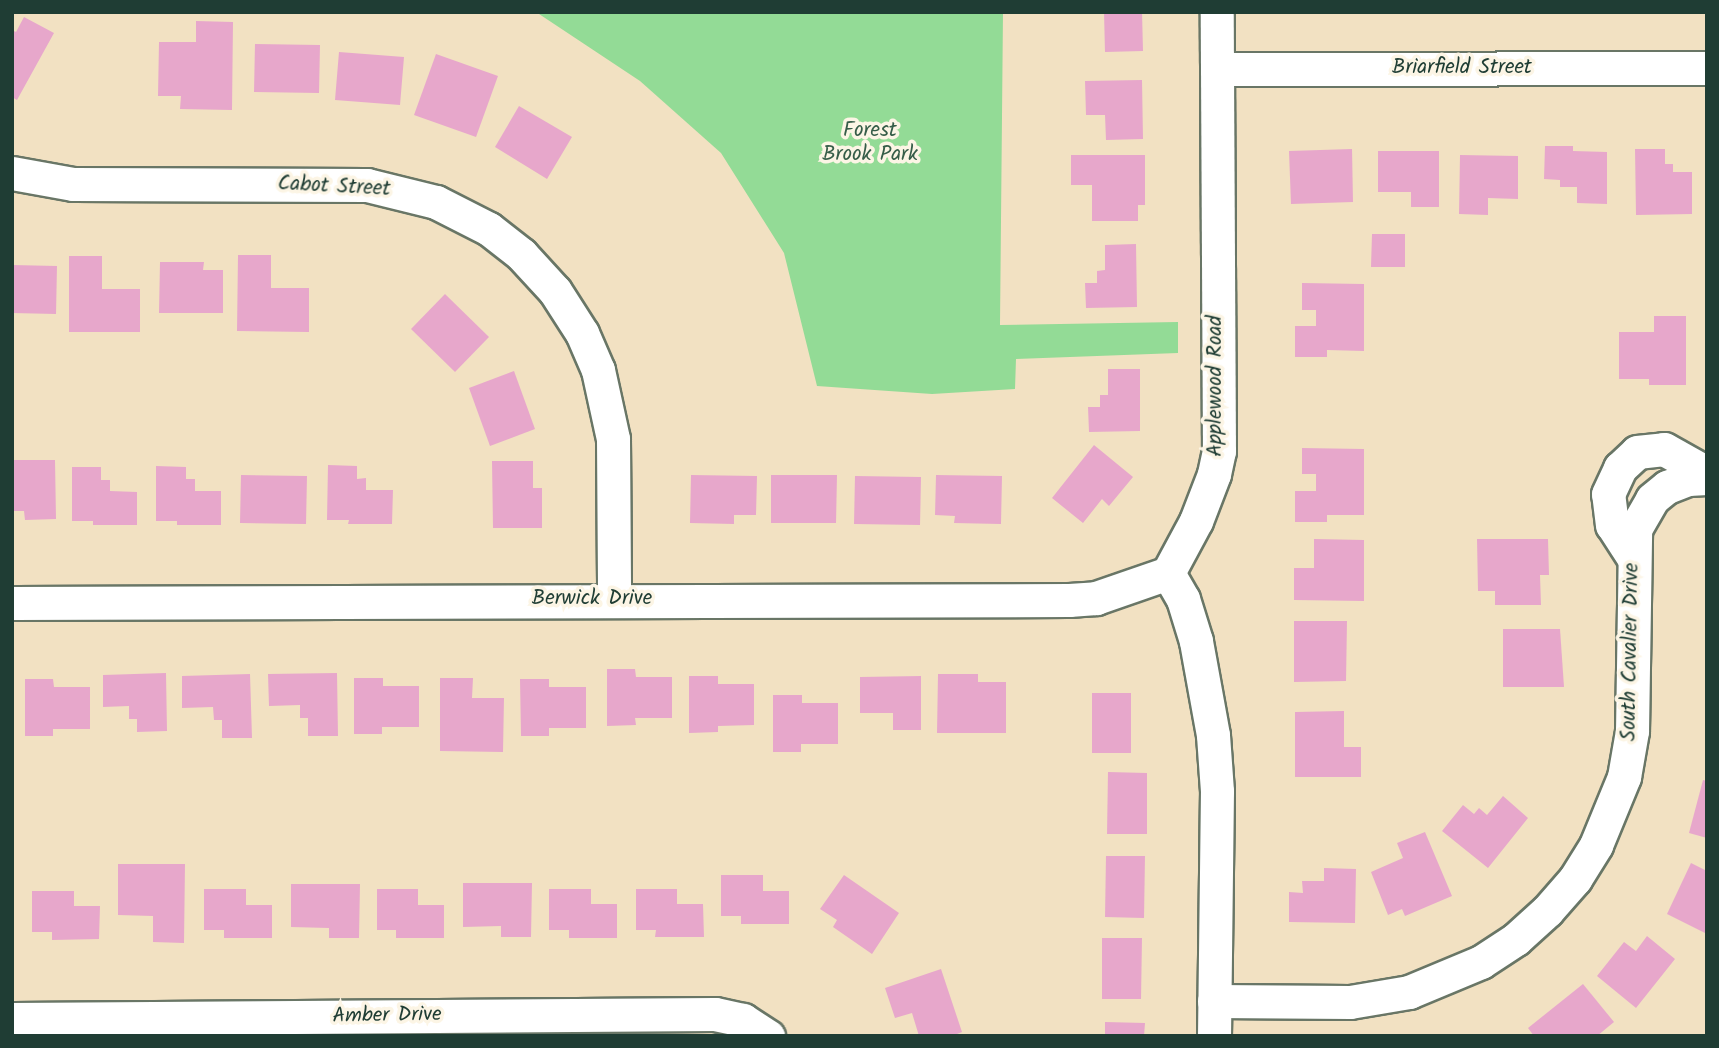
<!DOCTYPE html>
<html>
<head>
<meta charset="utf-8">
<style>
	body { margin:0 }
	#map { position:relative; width:1719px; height:1048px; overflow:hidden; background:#f2e1c2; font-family:Kalam,sans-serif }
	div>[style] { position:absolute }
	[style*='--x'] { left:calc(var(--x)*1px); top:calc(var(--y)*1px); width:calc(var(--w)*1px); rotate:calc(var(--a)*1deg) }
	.green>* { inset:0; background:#93db96 }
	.building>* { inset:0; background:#e7a7cb }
	.roads { filter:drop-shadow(2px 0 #697666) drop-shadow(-2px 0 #697666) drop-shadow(0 2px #697666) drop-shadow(0 -2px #697666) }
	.street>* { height:33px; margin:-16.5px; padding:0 16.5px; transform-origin:16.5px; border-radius:16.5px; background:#fff }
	span { translate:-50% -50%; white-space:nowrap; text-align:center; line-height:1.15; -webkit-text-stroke:7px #fcf5e5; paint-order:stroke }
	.street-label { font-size:21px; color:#1f3d34 }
	.park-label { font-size:21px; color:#365d48 }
	.frame { position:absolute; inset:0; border:14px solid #1f3d34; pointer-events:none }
</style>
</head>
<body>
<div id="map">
	<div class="green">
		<i style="clip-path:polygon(536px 12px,1003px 12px,1000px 325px,1178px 322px,1178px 353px,1016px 359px,1015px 389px,932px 394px,817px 386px,784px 253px,721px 153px,640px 81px)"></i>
	</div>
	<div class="building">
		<i style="clip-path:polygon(1104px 12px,1142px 12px,1143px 51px,1105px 52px)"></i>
		<i style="clip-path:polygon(24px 17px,54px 33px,17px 100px,12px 97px,12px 30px,16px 32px)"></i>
		<i style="clip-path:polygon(196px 21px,233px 22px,232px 110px,180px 109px,181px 96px,158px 96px,159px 42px,196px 42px)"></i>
		<i style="clip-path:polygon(255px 44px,320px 45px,319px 93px,254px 92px)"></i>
		<i style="clip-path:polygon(339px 52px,404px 57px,400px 105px,335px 100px)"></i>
		<i style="clip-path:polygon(436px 54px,498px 76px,476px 137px,414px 115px)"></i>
		<i style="clip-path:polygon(1142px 80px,1143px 139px,1106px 140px,1105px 115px,1086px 115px,1085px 81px)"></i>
		<i style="clip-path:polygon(519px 106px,572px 137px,547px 179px,495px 147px)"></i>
		<i style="clip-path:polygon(1545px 146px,1573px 146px,1573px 151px,1607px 152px,1607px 204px,1577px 203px,1577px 187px,1560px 187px,1560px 180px,1544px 179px)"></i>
		<i style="clip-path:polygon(1352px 149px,1353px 202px,1291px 204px,1289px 151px)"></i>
		<i style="clip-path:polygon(1635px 149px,1665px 149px,1665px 164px,1673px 164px,1673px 172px,1692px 172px,1692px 214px,1636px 215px)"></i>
		<i style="clip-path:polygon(1378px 151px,1439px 151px,1439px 207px,1411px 207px,1411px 192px,1378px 192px)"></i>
		<i style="clip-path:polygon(1071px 155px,1145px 155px,1145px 205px,1138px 205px,1138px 221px,1092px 221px,1092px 185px,1071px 185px)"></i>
		<i style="clip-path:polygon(1460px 155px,1518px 156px,1518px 199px,1488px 198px,1488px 215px,1459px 214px)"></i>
		<i style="clip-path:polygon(1372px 234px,1405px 234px,1405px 267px,1371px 267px)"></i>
		<i style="clip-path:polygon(1136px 244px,1137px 307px,1086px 308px,1085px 283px,1097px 283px,1097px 271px,1105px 270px,1105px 245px)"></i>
		<i style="clip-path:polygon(238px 255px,271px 255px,271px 288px,309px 288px,309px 332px,237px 331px)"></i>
		<i style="clip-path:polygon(69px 256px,102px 256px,102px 289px,140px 289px,140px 332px,69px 332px)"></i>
		<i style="clip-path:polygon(160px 262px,204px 262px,203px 270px,223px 270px,223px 313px,159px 313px)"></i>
		<i style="clip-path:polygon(12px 265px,57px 266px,56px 314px,12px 313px)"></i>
		<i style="clip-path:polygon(1302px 283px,1364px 284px,1364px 351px,1327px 350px,1327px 357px,1295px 357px,1295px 326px,1316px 326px,1316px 310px,1302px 310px)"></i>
		<i style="clip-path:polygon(445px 294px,489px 337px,455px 372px,411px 329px)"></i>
		<i style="clip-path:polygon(1654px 316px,1686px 316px,1686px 385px,1649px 385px,1649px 379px,1619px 379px,1619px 332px,1654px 332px)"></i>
		<i style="clip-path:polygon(1108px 369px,1140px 369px,1140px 431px,1089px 432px,1088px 407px,1100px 407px,1100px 395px,1108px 395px)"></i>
		<i style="clip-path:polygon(514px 371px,535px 429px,490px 446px,469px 388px)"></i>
		<i style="clip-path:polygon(1094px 445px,1133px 477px,1109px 506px,1102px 499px,1083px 523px,1052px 498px)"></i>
		<i style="clip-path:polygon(1302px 448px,1364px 449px,1364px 515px,1327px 515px,1327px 522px,1295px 522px,1295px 491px,1316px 491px,1316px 474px,1302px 474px)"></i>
		<i style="clip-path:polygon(12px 460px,55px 460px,56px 519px,25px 520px,24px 511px,12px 511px)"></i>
		<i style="clip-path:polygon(492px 461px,533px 461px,533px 488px,542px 488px,542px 528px,493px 528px)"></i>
		<i style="clip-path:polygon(328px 465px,357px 466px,357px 479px,366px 478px,366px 490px,393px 490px,392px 524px,348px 524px,349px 520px,327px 520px)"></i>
		<i style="clip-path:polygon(156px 466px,186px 467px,186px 479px,195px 479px,195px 491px,221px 491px,221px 525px,177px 525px,177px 521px,156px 521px)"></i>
		<i style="clip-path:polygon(72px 467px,101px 467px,101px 480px,110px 480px,110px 491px,137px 492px,137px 525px,93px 525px,93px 521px,72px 521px)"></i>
		<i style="clip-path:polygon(241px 475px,307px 476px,306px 524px,240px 523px)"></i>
		<i style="clip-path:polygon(691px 475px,757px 476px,756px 515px,734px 515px,734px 524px,690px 523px)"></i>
		<i style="clip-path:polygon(771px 475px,837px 475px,836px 523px,771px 523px)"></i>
		<i style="clip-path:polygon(936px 475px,1002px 476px,1001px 524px,954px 523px,955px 516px,935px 515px)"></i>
		<i style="clip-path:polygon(855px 476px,921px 477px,920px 525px,854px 524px)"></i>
		<i style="clip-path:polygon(1314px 539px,1364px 540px,1364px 601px,1294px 600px,1294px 568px,1314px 568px)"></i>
		<i style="clip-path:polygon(1477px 539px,1548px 539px,1549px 575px,1540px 575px,1541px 605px,1495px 605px,1495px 591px,1478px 591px)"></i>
		<i style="clip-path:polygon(1294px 621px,1347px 621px,1346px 681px,1294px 682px)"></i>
		<i style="clip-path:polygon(1503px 629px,1560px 629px,1564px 687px,1503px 687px)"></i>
		<i style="clip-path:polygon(607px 669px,635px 669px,636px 677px,672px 677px,672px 718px,635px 718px,636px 725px,607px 726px)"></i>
		<i style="clip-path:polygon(166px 673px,167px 731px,137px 732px,137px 719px,129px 719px,129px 706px,103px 707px,103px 675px)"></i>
		<i style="clip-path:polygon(337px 673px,338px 736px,308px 736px,308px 718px,300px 718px,300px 705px,269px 706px,268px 674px)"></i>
		<i style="clip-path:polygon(250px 674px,252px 738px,222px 738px,222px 720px,214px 720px,213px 707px,182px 708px,182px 676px)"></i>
		<i style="clip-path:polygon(938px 674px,978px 674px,978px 682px,1006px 682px,1006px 733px,937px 733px)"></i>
		<i style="clip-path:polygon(689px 676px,718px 676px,718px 684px,754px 684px,754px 725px,718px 726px,718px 732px,689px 733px)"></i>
		<i style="clip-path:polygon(921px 676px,921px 730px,893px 730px,893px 713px,860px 713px,860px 677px)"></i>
		<i style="clip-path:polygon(354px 678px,383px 678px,383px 686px,419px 686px,419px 727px,382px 727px,382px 734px,354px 734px)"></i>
		<i style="clip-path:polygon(440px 678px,473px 678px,472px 698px,504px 698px,503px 752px,440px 751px)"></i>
		<i style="clip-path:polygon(25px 679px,53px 679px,54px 687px,90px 687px,90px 729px,53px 729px,53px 736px,25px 736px)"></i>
		<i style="clip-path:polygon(520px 679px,549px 679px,549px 687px,586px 687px,586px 728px,549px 728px,549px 736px,521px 736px)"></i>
		<i style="clip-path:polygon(1092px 693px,1131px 693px,1131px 753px,1092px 753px)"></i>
		<i style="clip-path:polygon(773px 695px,802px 695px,802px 703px,838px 703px,838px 744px,801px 744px,801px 752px,773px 752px)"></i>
		<i style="clip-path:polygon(1344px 711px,1344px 747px,1361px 747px,1361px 777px,1295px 777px,1295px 712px)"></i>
		<i style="clip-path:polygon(1108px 772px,1147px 773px,1147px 834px,1107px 834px)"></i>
		<i style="clip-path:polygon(1703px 780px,1707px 781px,1707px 838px,1689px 833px)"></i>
		<i style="clip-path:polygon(1503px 796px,1528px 818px,1488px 868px,1442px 831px,1463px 805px,1474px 814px,1479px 808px,1487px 815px)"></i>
		<i style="clip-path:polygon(1425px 832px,1452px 896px,1405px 916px,1402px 909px,1388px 915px,1371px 872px,1403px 858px,1397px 843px)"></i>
		<i style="clip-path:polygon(1106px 856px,1145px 856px,1144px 918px,1105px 917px)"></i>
		<i style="clip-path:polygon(1691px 863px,1707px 871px,1705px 933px,1667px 914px)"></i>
		<i style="clip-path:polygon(118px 864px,185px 864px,184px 943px,153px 942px,153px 916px,118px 915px)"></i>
		<i style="clip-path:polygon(1324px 868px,1356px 869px,1355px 923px,1289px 922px,1289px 892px,1303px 893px,1302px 881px,1324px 881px)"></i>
		<i style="clip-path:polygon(721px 875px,763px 875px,763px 891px,789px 891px,789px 924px,741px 924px,741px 916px,721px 916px)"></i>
		<i style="clip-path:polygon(844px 875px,899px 913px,872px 954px,833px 927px,837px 920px,820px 909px)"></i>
		<i style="clip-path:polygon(463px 883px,532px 883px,531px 937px,501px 937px,501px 926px,463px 927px)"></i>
		<i style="clip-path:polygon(291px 884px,360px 884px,359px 938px,329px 938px,329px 928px,291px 927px)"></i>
		<i style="clip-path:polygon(204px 889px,246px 889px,246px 905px,272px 905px,272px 938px,224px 938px,224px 930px,204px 930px)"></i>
		<i style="clip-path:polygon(377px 889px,418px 889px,418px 905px,444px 905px,444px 938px,396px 938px,396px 930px,377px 930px)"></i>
		<i style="clip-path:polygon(549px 889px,591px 889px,591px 904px,617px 904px,617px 938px,569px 938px,569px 930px,549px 930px)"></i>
		<i style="clip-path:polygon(636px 889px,677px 889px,677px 904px,703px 904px,704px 937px,655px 937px,656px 930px,636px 930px)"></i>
		<i style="clip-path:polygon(32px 891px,74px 891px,74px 906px,100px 906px,99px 939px,52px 940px,52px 932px,32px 932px)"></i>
		<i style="clip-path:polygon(1647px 936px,1675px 959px,1636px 1008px,1597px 976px,1624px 942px,1636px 951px)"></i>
		<i style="clip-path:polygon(1102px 938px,1142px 938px,1141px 999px,1102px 999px)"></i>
		<i style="clip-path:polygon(941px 969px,962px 1032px,952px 1036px,919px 1036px,912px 1013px,895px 1018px,885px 988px)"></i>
		<i style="clip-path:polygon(1583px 984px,1614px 1022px,1597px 1036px,1534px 1036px,1528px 1028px)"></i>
		<i style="clip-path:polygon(1105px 1022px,1145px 1023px,1144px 1036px,1105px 1036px)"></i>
	</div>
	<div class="roads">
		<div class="street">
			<i style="--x:1217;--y:69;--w:490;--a:-0.1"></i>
			<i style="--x:12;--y:173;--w:62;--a:10.2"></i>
			<i style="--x:73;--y:184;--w:294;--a:0.2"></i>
			<i style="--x:367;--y:185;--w:71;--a:13.8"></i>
			<i style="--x:436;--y:202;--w:59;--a:27"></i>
			<i style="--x:489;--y:229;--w:41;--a:38"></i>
			<i style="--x:521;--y:254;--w:50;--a:47.4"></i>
			<i style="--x:555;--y:291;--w:50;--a:57.3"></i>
			<i style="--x:582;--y:333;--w:40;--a:66.6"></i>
			<i style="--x:598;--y:370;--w:71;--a:77.7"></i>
			<i style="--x:613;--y:439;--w:160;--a:89.6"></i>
			<i style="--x:1633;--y:557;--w:38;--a:-123"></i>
			<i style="--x:1612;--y:525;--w:31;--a:-97"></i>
			<i style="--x:1608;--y:494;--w:29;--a:-65"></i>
			<i style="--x:1620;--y:468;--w:23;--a:-43"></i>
			<i style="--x:1637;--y:452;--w:27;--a:-6"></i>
			<i style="--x:1664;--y:449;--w:49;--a:29.2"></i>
			<i style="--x:12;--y:603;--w:1057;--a:-0.16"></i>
			<i style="--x:1069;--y:600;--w:27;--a:-4"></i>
			<i style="--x:1096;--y:598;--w:76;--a:-19.1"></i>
			<i style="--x:1214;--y:1001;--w:136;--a:0.4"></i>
			<i style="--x:1350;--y:1002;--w:60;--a:-9.6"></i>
			<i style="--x:1409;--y:992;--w:78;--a:-22.6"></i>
			<i style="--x:1481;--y:962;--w:42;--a:-33.3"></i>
			<i style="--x:1516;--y:939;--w:42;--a:-42.1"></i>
			<i style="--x:1547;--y:911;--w:43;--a:-48.8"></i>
			<i style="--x:1575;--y:879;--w:40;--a:-58"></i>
			<i style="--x:1596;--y:845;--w:74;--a:-67.6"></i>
			<i style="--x:1624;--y:777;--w:47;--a:-80.1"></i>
			<i style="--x:1632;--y:731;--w:202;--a:-89.1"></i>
			<i style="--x:1635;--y:529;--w:34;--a:-60"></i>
			<i style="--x:1652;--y:499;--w:19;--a:-39"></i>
			<i style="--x:1667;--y:487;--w:22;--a:-21"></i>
			<i style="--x:1688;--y:479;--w:19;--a:-3"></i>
			<i style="--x:12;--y:1019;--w:703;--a:-0.41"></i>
			<i style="--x:715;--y:1014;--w:29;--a:12"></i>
			<i style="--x:743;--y:1020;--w:30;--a:33"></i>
			<i style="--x:1214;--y:1036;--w:245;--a:-89.3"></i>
			<i style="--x:1217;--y:791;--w:56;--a:-94.1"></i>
			<i style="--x:1213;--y:735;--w:96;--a:-100.3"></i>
			<i style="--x:1196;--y:641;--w:44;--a:-107.2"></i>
			<i style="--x:1183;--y:599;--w:30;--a:-120"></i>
			<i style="--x:1168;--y:573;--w:59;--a:-61.7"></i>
			<i style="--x:1196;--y:521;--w:50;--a:-69"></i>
			<i style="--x:1214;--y:474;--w:24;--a:-78"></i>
			<i style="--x:1219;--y:451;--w:439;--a:-90.3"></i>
		</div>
	</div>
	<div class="street-label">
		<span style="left:1462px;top:68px">Briarfield Street</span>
		<span style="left:334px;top:187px;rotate:3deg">Cabot Street</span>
		<span style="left:1216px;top:386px;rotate:-90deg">Applewood Road</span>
		<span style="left:592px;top:599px">Berwick Drive</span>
		<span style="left:1631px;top:652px;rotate:-89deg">South Cavalier Drive</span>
		<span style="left:387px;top:1016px;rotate:-1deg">Amber Drive</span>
	</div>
	<div class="park-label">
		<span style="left:870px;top:143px">Forest<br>Brook Park</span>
	</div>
	<div class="frame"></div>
</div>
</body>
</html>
